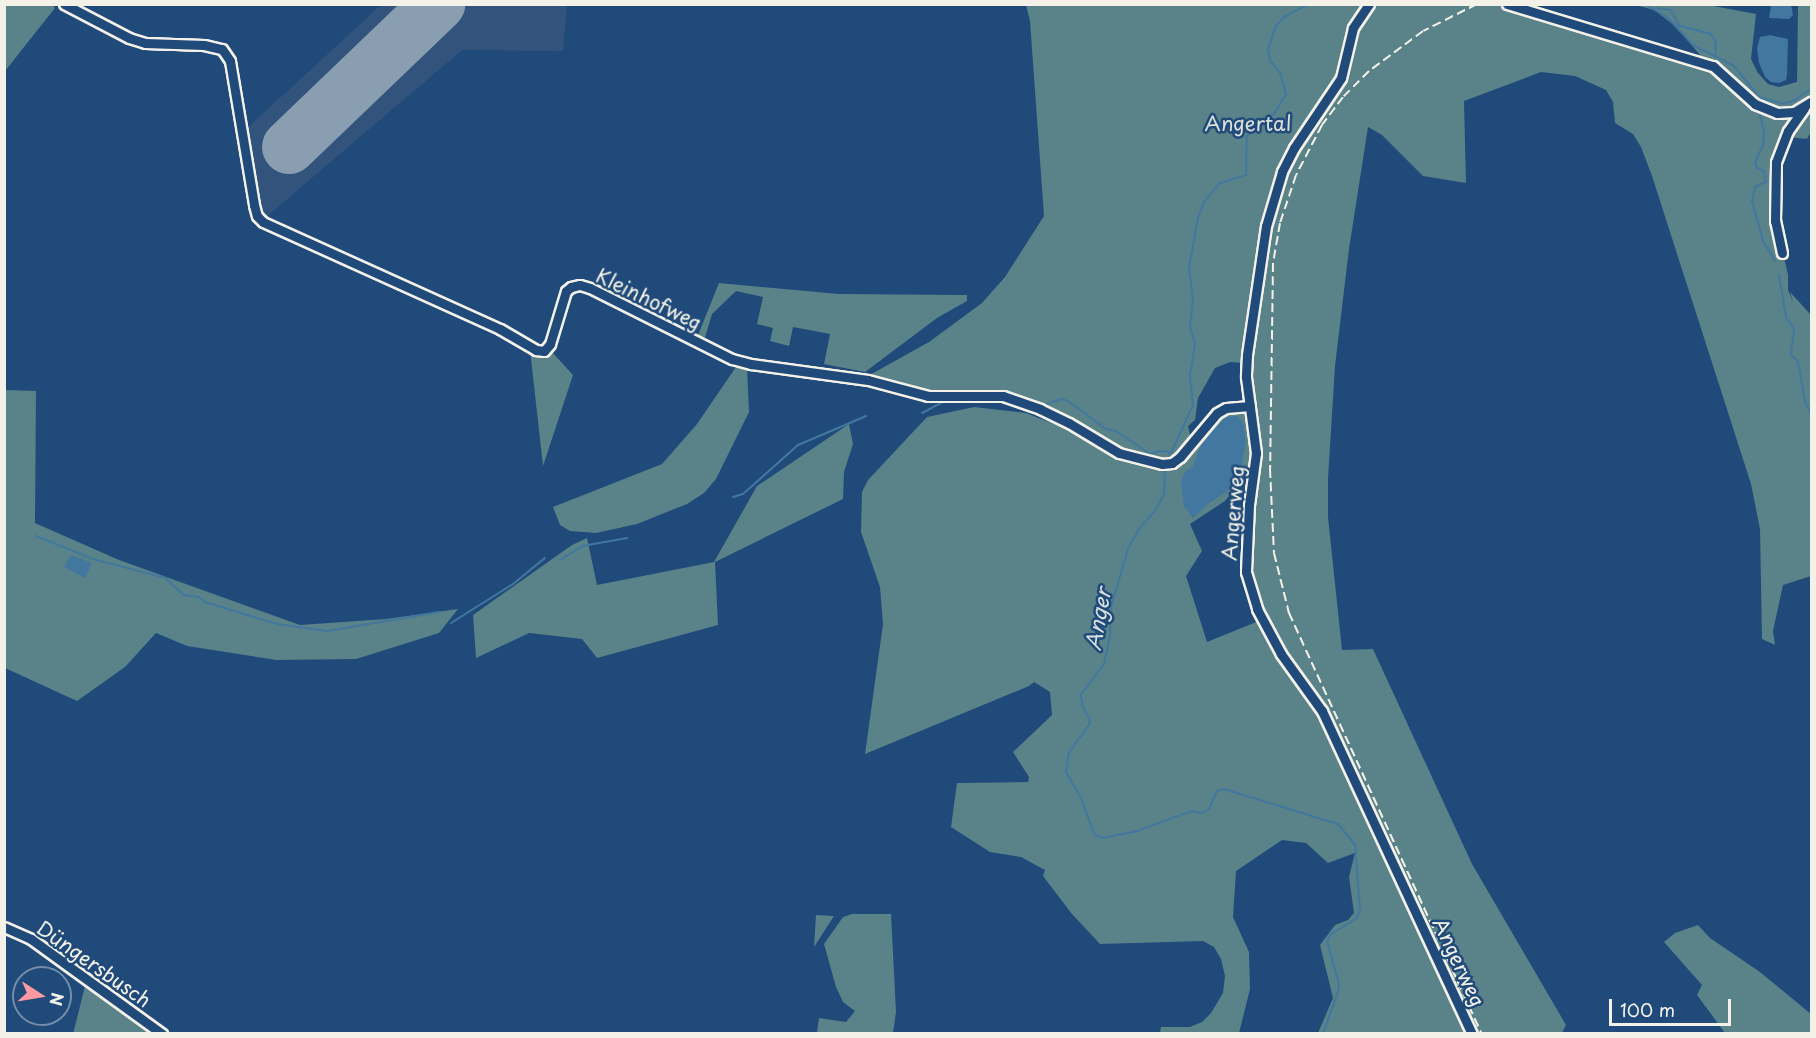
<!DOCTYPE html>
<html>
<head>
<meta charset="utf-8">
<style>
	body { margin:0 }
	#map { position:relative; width:1816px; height:1038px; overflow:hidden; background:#1f4a7a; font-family:"Playpen Sans",sans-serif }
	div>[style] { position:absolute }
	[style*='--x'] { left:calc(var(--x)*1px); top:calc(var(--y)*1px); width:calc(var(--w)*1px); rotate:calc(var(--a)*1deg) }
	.built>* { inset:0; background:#32547c }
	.green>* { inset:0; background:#598289 }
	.water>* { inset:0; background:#42789f }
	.stream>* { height:2px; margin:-1px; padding:0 1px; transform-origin:1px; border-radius:1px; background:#42789f }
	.runway>* { height:54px; margin:-27px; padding:0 27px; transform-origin:27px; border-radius:27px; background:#8a9eb1 }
	.roads { filter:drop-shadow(2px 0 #f4f1e8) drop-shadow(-2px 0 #f4f1e8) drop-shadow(0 2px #f4f1e8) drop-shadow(0 -2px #f4f1e8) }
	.street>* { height:9px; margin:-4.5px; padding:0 4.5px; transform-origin:4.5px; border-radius:4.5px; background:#1f4a7a }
	.rail>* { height:2px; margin-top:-1px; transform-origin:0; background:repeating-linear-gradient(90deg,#f4f1e8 0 9px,transparent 0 13.5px) }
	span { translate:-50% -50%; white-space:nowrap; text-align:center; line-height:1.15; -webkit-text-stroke:5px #1f4a7a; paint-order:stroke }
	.park-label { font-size:20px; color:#dde0da }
	.street-label { font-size:20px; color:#f4f1e8 }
	.water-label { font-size:21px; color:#d9dfdd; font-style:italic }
	.frame { position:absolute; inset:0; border:6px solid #f4f1e8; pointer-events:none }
	.north { position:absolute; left:12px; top:966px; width:60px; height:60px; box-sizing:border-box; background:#1f4a7a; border:2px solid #748da6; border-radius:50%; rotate:102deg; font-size:16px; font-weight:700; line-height:24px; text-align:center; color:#f4f1e8 }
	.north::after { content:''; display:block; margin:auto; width:21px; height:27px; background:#ff9aa2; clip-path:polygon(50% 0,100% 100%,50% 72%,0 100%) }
	.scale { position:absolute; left:1609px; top:999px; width:122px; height:27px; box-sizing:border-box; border:3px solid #f4f1e8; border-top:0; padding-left:8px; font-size:18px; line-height:21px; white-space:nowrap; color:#f4f1e8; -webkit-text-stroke:4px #1f4a7a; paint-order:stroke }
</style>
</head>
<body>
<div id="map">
	<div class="built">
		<i style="clip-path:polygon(381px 5px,567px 5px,563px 51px,462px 50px,265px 218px,246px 129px)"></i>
	</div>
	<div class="green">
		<i style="clip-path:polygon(5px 4px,53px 5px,55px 8px,5px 71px)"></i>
		<i style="clip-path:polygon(evenodd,1026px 5px,1505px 5px,1700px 60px,1701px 56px,1674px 25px,1654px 10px,1636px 5px,1708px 5px,1756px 14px,1751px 59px,1758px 73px,1768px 84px,1779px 87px,1797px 82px,1798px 5px,1811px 5px,1811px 132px,1807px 139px,1787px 137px,1781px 151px,1776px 222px,1788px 275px,1788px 290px,1793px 302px,1790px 292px,1811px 315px,1811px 576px,1783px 585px,1773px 631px,1775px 645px,1762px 639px,1760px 529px,1751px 484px,1652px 176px,1641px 147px,1633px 134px,1615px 123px,1613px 102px,1606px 90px,1575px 76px,1541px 72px,1464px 101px,1466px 183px,1423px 176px,1382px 135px,1368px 127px,1349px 249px,1335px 366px,1328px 479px,1328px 517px,1342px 650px,1373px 649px,1472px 864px,1566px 1025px,1562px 1033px,1318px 1033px,1333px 998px,1320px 945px,1335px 925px,1348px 920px,1354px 913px,1349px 877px,1355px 853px,1328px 863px,1306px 843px,1282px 840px,1236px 871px,1233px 917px,1249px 952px,1250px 989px,1239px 1033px,1160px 1033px,1161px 1027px,1190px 1027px,1202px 1022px,1211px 1013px,1223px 993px,1225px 976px,1221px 959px,1214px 947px,1203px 941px,1100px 944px,1072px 914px,1043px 876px,1045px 870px,1021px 857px,990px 852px,951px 827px,957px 783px,1028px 782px,1029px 777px,1013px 752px,1052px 715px,1050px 692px,1034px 682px,1029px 686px,865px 754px,883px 624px,880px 587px,861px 532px,862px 492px,868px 480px,927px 417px,974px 407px,1026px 413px,1064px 428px,1064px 419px,1020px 399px,954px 398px,866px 377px,929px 342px,982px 303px,1005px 277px,1044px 216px,1030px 21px,1026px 5px,1230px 362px,1244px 363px,1245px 404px,1210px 420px,1191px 439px,1188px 426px,1195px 420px,1198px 398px,1215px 368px,1230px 362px,1026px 5px,1250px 470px,1250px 587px,1261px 620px,1207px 642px,1186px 576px,1202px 551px,1190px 524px,1225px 501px,1250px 470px)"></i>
		<i style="clip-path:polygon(719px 283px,839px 294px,967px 295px,967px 301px,937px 318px,865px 372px,824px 364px,830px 334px,793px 327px,789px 346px,770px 341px,773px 328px,757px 324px,763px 297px,736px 291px,712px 314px,703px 344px,696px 340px)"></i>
		<i style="clip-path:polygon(530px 350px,541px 357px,551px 351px,573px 375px,543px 466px)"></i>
		<i style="clip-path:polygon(738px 364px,747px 368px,749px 412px,716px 479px,704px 493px,687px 504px,637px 524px,596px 533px,570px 531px,560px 525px,553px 507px,662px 464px,697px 424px)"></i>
		<i style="clip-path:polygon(5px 390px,36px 391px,35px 523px,119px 560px,300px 625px,386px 619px,458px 609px,439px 633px,356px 659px,276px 660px,187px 646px,156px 633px,125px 667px,77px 701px,5px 668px)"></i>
		<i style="clip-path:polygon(849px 424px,853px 444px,844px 472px,843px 499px,715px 562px,718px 625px,597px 658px,582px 639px,529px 633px,476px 658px,473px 615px,572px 545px,587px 538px,597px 585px,714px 562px,757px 486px)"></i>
		<i style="clip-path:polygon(852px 914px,891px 914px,896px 1012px,893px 1033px,817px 1033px,819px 1018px,846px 1022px,855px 1011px,843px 1002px,836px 987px,824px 944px,843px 917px)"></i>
		<i style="clip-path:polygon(816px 915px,834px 916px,814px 947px)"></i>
		<i style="clip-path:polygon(1698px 925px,1710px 938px,1760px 972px,1811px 1014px,1811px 1033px,1725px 1033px,1697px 995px,1702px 985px,1664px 942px,1675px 933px)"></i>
		<i style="clip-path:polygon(86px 982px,152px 1031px,151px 1034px,73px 1034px)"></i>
	</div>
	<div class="water">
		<i style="clip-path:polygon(1771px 5px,1791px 5px,1793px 15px,1789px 19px,1769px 18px)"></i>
		<i style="clip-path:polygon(1770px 35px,1788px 39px,1787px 75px,1786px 80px,1779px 83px,1771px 82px,1765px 77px,1759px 63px,1757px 48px,1760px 37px)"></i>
		<i style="clip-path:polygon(1237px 416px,1243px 422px,1246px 441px,1239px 479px,1232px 488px,1209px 503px,1193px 518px,1184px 506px,1181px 481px,1185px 472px,1193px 466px,1203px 440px,1226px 417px)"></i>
		<i style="clip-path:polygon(71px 555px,92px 563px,85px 578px,64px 567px)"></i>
	</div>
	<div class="stream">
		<i style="--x:1645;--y:4;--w:26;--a:31"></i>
		<i style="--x:1667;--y:17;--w:38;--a:47"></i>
		<i style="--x:1693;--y:45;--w:46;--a:27.1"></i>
		<i style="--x:1734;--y:66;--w:40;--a:51"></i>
		<i style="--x:1759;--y:97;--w:25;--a:16"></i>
		<i style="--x:1783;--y:104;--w:13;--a:-18"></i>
		<i style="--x:1795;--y:100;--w:21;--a:-35"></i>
		<i style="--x:1656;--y:8;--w:15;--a:8"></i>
		<i style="--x:1671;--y:10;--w:17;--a:62"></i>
		<i style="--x:1677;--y:25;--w:35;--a:15"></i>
		<i style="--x:1711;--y:34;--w:10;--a:61"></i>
		<i style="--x:1716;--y:43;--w:13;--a:94"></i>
		<i style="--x:1759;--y:110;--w:23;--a:77"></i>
		<i style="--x:1764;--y:132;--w:13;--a:94"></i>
		<i style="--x:1763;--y:145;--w:19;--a:115"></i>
		<i style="--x:1755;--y:162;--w:6;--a:72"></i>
		<i style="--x:1757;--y:168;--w:8;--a:23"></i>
		<i style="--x:1764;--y:171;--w:11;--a:80"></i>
		<i style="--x:1766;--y:182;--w:12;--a:156"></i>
		<i style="--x:1755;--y:187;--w:14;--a:102"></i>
		<i style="--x:1752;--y:201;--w:41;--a:74.6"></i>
		<i style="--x:1763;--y:241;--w:23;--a:59"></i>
		<i style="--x:1779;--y:275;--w:43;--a:80.5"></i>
		<i style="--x:1786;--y:317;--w:14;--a:56"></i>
		<i style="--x:1794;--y:329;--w:26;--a:97"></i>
		<i style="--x:1791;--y:355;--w:10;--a:45"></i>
		<i style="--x:1798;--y:362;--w:40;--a:80"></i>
		<i style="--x:1805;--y:401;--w:17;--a:66"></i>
		<i style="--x:1044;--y:405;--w:18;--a:-19"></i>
		<i style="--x:1061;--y:399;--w:7;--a:16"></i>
		<i style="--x:1068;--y:401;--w:47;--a:36.4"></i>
		<i style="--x:1106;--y:429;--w:10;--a:11"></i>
		<i style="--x:1116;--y:431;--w:41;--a:34.1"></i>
		<i style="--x:1150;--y:454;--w:10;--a:-17"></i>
		<i style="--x:1160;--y:451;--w:11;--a:5"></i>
		<i style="--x:922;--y:413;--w:27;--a:-28"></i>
		<i style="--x:1168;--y:460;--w:60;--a:-65.6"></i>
		<i style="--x:1193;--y:405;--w:30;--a:-96"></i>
		<i style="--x:1190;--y:375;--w:32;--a:-81"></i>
		<i style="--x:1195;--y:343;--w:16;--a:-108"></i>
		<i style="--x:1190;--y:328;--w:28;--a:-84"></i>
		<i style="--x:1193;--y:300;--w:33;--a:-97"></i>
		<i style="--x:1189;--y:267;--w:50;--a:-79.6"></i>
		<i style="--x:1198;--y:218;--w:17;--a:-69"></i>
		<i style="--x:1204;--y:202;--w:25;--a:-50"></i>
		<i style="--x:1220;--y:183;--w:27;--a:-17"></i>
		<i style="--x:1246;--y:175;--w:39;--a:-89"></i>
		<i style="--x:1247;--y:136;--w:19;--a:-51"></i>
		<i style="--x:1259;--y:121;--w:17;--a:-25"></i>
		<i style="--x:1274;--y:114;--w:23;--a:-59"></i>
		<i style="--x:1286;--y:94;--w:22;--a:-106"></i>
		<i style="--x:1280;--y:73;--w:16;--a:-128"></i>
		<i style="--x:1270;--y:60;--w:11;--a:-100"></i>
		<i style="--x:1268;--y:49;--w:24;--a:-71"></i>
		<i style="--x:1276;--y:26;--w:12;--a:-48"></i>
		<i style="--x:1284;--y:17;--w:27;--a:-28"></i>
		<i style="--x:1165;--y:468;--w:26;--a:92"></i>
		<i style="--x:1164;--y:494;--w:19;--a:118"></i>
		<i style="--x:1155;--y:511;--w:24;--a:132"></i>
		<i style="--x:1139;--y:529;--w:23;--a:119"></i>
		<i style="--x:1128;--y:549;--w:60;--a:106.3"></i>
		<i style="--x:1111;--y:607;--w:29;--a:92"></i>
		<i style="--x:1110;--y:636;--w:29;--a:102"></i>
		<i style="--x:1104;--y:664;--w:39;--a:127"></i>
		<i style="--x:1081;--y:695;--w:10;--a:84"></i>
		<i style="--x:1082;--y:705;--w:17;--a:62"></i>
		<i style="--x:1090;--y:720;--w:5;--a:101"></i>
		<i style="--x:1089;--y:725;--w:34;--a:126"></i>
		<i style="--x:1069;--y:753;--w:19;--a:99"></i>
		<i style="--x:1066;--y:772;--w:30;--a:60"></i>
		<i style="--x:1081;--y:798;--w:38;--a:70"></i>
		<i style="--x:1094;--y:834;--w:9;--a:27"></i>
		<i style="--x:1102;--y:838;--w:33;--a:-11"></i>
		<i style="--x:1134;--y:832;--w:62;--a:-19.9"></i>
		<i style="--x:1192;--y:811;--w:10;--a:11"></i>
		<i style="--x:1202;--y:813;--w:8;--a:-30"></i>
		<i style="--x:1209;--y:809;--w:20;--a:-66"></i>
		<i style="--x:1217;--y:791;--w:7;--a:-16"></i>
		<i style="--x:1224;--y:789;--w:119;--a:17.1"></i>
		<i style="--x:1338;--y:824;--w:27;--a:51"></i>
		<i style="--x:1355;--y:845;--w:65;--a:85.6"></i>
		<i style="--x:1360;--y:910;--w:9;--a:111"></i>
		<i style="--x:1357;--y:918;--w:31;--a:148"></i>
		<i style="--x:1331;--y:934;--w:8;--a:120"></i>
		<i style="--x:1327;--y:941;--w:45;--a:74.4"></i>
		<i style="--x:1339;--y:984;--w:8;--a:97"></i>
		<i style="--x:1338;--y:992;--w:45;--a:109.7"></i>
		<i style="--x:733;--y:497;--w:10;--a:-17"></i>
		<i style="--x:743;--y:494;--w:74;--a:-41.7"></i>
		<i style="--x:798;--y:445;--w:74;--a:-23.1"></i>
		<i style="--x:36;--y:536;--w:61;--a:22"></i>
		<i style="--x:93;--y:559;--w:74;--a:14.8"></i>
		<i style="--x:165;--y:578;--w:25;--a:42"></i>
		<i style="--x:184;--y:595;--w:15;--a:8"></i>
		<i style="--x:199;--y:597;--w:8;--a:40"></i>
		<i style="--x:205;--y:602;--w:75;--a:17"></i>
		<i style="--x:277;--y:624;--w:50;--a:8"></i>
		<i style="--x:327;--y:631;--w:114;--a:-9.6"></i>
		<i style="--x:560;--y:560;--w:26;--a:-32"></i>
		<i style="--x:582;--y:546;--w:46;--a:-10.1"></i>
		<i style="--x:451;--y:623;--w:73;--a:-32.2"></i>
		<i style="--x:513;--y:584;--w:41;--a:-39.1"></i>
	</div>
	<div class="runway">
		<i style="--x:289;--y:147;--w:207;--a:-43.8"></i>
	</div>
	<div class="roads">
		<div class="street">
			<i style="--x:64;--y:4;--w:73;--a:27.6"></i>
			<i style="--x:129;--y:38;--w:17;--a:17"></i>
			<i style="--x:145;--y:43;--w:59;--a:1.9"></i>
			<i style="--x:204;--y:45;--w:18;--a:13"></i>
			<i style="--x:222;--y:49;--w:14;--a:56"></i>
			<i style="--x:230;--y:61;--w:146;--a:80.5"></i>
			<i style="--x:254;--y:205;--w:11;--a:75"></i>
			<i style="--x:257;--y:216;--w:8;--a:45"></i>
			<i style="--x:263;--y:222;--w:260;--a:24.3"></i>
			<i style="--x:500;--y:329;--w:42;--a:30.3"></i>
			<i style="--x:536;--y:350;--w:8;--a:7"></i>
			<i style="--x:544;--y:351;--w:9;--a:-49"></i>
			<i style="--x:550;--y:344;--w:55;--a:-73.2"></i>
			<i style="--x:566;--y:291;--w:6;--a:-39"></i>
			<i style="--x:571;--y:287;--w:9;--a:-13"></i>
			<i style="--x:580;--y:285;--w:10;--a:17"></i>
			<i style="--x:590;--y:288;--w:159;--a:26.6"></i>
			<i style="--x:732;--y:359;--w:20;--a:15"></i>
			<i style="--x:751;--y:364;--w:118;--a:7.8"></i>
			<i style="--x:868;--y:380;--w:62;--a:14.9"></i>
			<i style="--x:928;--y:396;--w:75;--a:0"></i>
			<i style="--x:1003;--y:396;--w:39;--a:19"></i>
			<i style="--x:1040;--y:409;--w:32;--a:26"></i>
			<i style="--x:1069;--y:423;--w:58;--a:31"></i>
			<i style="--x:1119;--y:453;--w:44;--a:14.3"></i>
			<i style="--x:1162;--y:464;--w:10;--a:-6"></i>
			<i style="--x:1172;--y:463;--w:10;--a:-37"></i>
			<i style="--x:1180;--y:457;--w:57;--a:-49.9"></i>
			<i style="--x:1217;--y:413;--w:10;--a:-29"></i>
			<i style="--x:1226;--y:408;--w:24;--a:-5"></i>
			<i style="--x:1369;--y:4;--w:29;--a:124"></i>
			<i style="--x:1353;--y:28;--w:51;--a:103.5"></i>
			<i style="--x:1341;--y:78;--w:84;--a:123.9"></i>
			<i style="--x:1294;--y:148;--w:27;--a:117"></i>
			<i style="--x:1282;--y:172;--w:56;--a:106.5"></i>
			<i style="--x:1266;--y:226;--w:130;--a:98.4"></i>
			<i style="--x:1247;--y:355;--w:22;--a:93"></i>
			<i style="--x:1246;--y:377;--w:77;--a:82.5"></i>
			<i style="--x:1256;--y:453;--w:52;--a:97.7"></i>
			<i style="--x:1249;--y:505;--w:67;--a:92.6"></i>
			<i style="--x:1246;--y:572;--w:39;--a:73"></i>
			<i style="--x:1257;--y:609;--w:51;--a:61.9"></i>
			<i style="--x:1281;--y:654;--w:70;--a:54.3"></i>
			<i style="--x:1322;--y:711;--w:356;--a:65.1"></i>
			<i style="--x:1507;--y:4;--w:215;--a:16.8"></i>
			<i style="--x:1713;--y:66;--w:57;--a:42.1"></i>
			<i style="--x:1755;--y:104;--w:24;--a:22"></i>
			<i style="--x:1777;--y:113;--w:17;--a:-3"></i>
			<i style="--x:1794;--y:112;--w:21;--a:-31"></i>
			<i style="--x:1782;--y:253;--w:33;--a:-102"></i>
			<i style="--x:1775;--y:221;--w:59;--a:-89"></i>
			<i style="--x:1776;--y:162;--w:33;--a:-69"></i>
			<i style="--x:1788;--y:131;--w:28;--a:-55"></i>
			<i style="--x:4;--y:927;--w:30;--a:24"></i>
			<i style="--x:31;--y:939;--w:162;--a:35.9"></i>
		</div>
	</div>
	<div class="rail">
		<i style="--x:1477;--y:4;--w:60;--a:153.4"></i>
		<i style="--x:1423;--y:31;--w:67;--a:143.5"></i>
		<i style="--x:1369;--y:71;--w:37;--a:135"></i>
		<i style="--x:1343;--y:97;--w:35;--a:127"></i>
		<i style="--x:1322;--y:125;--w:56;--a:117.5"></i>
		<i style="--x:1296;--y:175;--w:51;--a:108.4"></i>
		<i style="--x:1280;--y:223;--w:41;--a:99.9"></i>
		<i style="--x:1273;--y:263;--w:206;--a:90.8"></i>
		<i style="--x:1270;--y:469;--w:84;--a:87.3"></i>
		<i style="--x:1274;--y:553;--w:62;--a:76"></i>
		<i style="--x:1289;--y:613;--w:463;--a:65.4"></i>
	</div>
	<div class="park-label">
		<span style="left:1248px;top:123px">Angertal</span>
	</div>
	<div class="street-label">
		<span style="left:649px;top:299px;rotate:26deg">Kleinhofweg</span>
		<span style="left:1233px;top:513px;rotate:-85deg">Angerweg</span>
		<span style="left:1459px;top:962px;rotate:65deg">Angerweg</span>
		<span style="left:94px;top:964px;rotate:35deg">Düngersbusch</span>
	</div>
	<div class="water-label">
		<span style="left:1097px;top:619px;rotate:-80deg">Anger</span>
	</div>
	<div class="frame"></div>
	<div class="north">N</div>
	<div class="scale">100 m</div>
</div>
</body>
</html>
